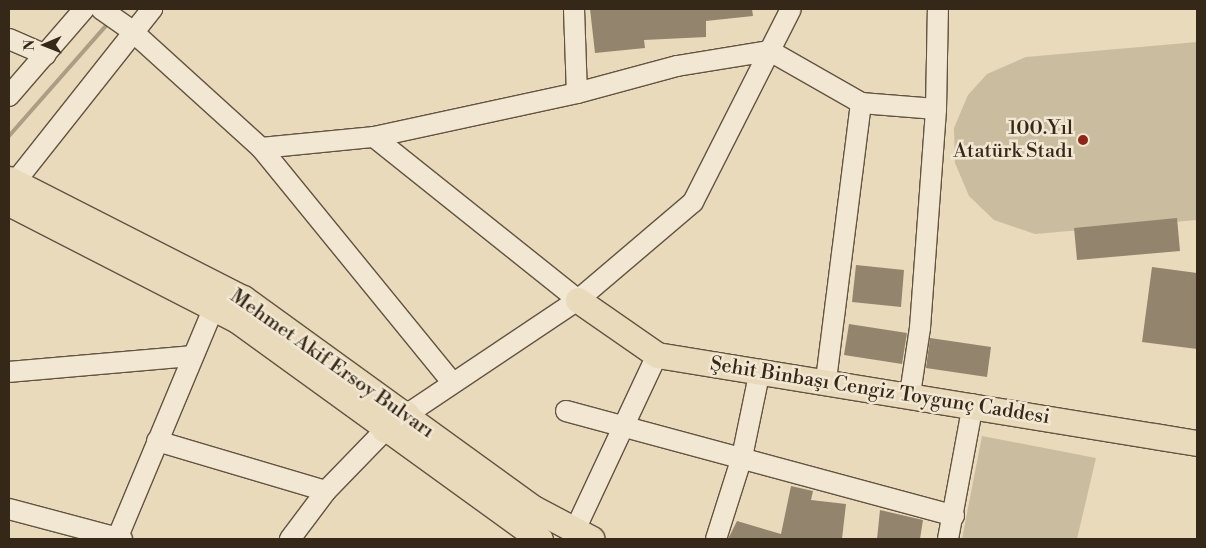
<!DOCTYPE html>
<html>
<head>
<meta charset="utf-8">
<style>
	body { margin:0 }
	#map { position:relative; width:1206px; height:548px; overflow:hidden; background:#e9dabb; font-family:"Libre Bodoni",serif }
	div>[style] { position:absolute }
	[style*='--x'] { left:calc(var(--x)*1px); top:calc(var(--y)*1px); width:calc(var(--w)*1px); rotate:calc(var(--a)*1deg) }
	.green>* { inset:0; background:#cabc9f }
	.stream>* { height:4px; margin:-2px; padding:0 2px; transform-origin:2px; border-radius:2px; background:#ac9d84 }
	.building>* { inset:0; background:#93856d }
	.roads { filter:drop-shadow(1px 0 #625441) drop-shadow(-1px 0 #625441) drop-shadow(0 1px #625441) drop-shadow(0 -1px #625441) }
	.minor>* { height:20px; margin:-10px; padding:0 10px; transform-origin:10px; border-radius:10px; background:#f1e7d3 }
	.major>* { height:25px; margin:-12.5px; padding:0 12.5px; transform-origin:12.5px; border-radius:12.5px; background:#e9dabb }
	.highway>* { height:28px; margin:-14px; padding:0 14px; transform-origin:14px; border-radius:14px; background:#e9dabb }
	.dots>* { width:14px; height:14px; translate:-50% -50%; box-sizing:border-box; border:2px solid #f1e7d3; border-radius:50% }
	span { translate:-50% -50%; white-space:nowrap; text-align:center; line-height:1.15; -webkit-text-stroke:5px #f1e7d3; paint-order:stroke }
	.poi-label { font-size:20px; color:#352818 }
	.right { translate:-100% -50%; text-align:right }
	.street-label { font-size:20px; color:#352818 }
	.frame { position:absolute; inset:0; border:10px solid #352818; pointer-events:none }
	.north { position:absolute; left:20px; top:20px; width:50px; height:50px; -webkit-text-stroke:4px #f1e7d3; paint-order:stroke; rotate:269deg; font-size:14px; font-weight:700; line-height:20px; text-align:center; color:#352818 }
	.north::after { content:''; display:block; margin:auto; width:18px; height:22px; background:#352818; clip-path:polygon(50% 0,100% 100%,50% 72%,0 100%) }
</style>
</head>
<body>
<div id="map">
	<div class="green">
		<i style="clip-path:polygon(1197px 42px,1197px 220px,1035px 234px,994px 220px,969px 196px,955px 163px,954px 128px,968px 95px,987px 74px,1026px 57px)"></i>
		<i style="clip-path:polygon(982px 436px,1096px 458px,1077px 539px,962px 539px)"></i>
	</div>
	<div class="stream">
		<i style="--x:9;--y:136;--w:153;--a:-48.7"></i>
	</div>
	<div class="building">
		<i style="clip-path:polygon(590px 9px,752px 9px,753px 16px,706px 21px,706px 37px,644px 40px,645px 48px,595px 53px)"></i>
		<i style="clip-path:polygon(1177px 218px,1180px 251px,1077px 260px,1074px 228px)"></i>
		<i style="clip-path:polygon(856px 265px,904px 270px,901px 307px,852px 302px)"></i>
		<i style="clip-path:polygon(1152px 267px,1197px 273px,1197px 349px,1142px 342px)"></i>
		<i style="clip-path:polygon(849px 324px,907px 333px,902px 364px,844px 355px)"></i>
		<i style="clip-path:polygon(930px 338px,991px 347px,987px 377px,926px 368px)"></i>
		<i style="clip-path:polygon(791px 486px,813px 491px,811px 500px,846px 504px,842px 539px,728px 539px,737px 521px,781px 534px)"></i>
		<i style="clip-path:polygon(880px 510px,923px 520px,920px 539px,877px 539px)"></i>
	</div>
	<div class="roads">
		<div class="minor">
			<i style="--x:101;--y:9;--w:38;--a:35"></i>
			<i style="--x:132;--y:31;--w:174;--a:42.2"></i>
			<i style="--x:261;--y:148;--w:302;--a:50.8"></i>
			<i style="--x:574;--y:9;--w:84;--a:88"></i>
			<i style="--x:9;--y:39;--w:40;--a:23.4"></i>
			<i style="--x:9;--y:96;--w:115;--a:-49.2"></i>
			<i style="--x:374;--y:137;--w:261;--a:38.6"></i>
			<i style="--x:261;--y:148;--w:114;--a:-5.6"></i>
			<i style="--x:374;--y:137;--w:208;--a:-12.2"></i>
			<i style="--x:577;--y:93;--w:104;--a:-15.1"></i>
			<i style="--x:677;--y:66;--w:94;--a:-9.2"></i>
			<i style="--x:770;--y:51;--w:105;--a:29.7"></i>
			<i style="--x:861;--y:103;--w:75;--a:4.6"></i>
			<i style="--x:15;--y:182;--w:221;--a:-51.6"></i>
			<i style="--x:9;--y:372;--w:184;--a:-5"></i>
			<i style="--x:826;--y:380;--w:279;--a:-82.8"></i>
			<i style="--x:910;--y:394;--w:67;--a:-81.4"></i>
			<i style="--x:920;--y:328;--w:220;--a:-85.8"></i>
			<i style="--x:936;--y:109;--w:100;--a:-88.9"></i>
			<i style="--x:566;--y:411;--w:402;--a:15.1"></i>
			<i style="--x:406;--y:415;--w:207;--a:-33.8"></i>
			<i style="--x:578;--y:300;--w:151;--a:-40.4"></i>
			<i style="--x:693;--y:202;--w:216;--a:-63.1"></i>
			<i style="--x:157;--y:441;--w:176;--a:16.5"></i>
			<i style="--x:9;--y:509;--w:117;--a:14.9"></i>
			<i style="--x:574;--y:532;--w:195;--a:-64.9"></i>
			<i style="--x:117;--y:539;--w:251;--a:-67.3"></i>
			<i style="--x:290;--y:539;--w:60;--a:-53.1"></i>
			<i style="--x:326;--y:491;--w:86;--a:-45.9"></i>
			<i style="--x:716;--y:539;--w:86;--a:-72.4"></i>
			<i style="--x:742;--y:457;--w:89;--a:-78.3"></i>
			<i style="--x:948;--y:539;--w:137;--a:-79.5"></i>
		</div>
		<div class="major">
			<i style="--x:9;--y:179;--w:263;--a:27"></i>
			<i style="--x:243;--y:298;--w:360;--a:35.9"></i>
			<i style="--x:535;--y:509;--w:64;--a:27.8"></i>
			<i style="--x:9;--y:203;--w:256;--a:27.2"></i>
			<i style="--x:237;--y:320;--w:374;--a:35.9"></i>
			<i style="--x:578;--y:300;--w:96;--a:34.8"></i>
			<i style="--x:657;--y:355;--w:547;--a:9.26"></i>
		</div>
		<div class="highway">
			<i style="--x:386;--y:429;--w:24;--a:-35"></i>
		</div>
	</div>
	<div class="dots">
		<i style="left:1083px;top:140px;background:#8f2418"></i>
	</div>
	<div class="poi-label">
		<span class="right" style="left:1073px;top:140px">100.Yıl<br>Atatürk Stadı</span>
	</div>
	<div class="street-label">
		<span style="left:332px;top:364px;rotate:35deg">Mehmet Akif Ersoy Bulvarı</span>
		<span style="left:880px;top:391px;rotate:9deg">Şehit Binbaşı Cengiz Toygunç Caddesi</span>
	</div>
	<div class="frame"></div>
	<div class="north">N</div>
</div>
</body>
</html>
